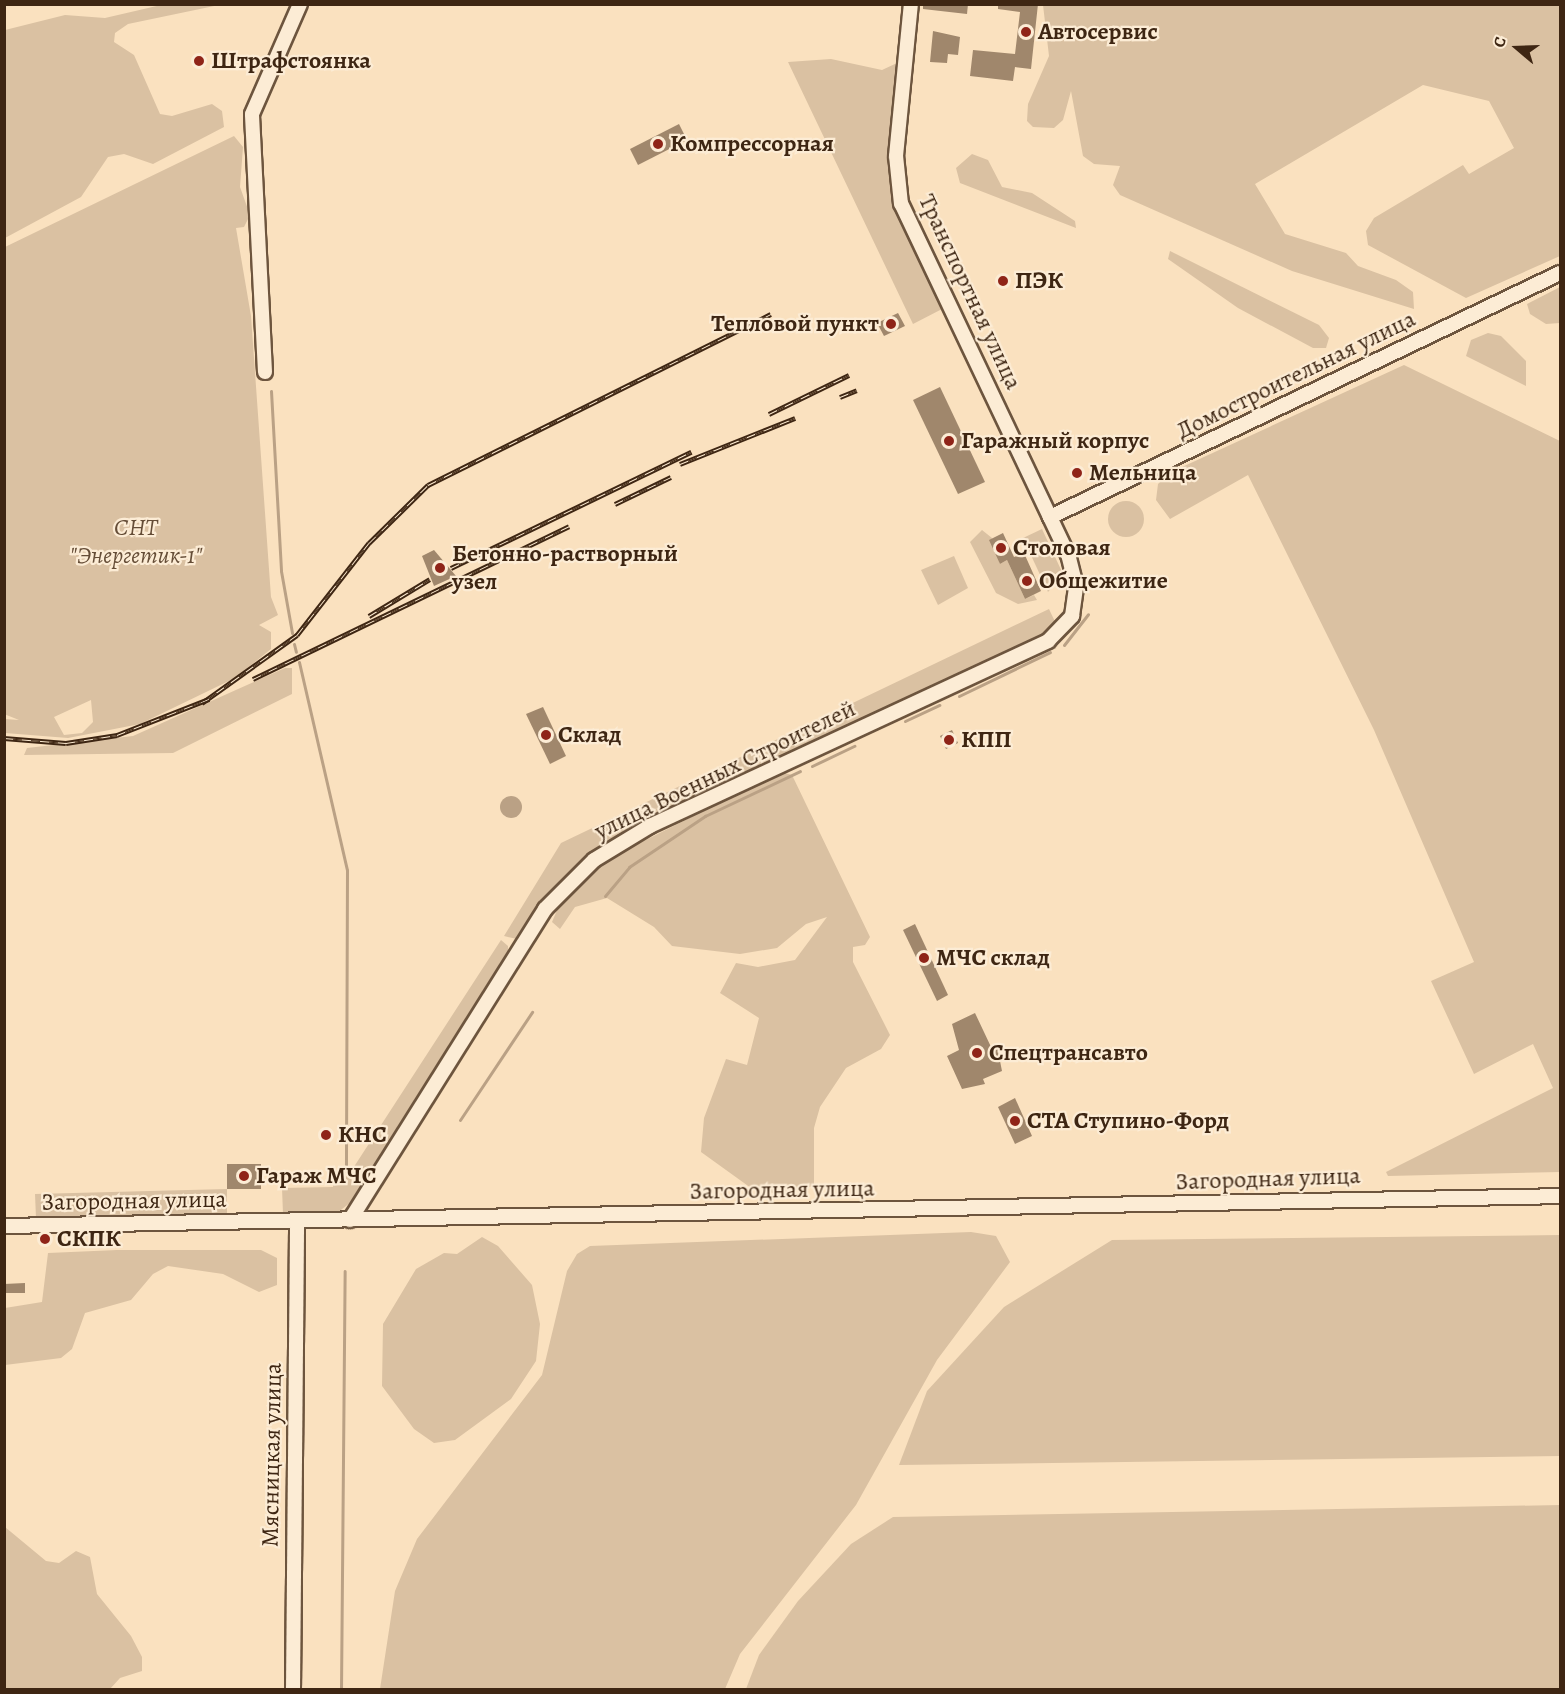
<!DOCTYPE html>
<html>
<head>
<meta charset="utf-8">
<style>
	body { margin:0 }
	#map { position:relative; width:1565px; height:1694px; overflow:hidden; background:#fae1bf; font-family:Alegreya,serif }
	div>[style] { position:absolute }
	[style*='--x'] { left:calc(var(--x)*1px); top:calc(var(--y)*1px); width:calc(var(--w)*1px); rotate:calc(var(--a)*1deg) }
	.green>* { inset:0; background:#dac1a2 }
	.round { border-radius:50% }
	.water>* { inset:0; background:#baa185 }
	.stream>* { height:3px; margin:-1.5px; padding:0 1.5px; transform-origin:1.5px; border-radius:1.5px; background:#baa185 }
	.building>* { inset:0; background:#a0876c }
	.roads { filter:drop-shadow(2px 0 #6d553e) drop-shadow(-2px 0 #6d553e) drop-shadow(0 2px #6d553e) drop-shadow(0 -2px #6d553e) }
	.minor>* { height:14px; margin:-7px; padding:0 7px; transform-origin:7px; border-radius:7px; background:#fcecd5 }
	.rail>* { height:5px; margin-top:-2.5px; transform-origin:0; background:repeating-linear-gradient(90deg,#fcecd5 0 9px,#3e2613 0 18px); box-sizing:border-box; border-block:2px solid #3e2613 }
	.dots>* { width:16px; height:16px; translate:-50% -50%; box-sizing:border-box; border:3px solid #fcecd5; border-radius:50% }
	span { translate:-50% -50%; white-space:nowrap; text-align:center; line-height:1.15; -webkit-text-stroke:4.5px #fcecd5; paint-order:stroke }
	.poi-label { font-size:24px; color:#3e2613; font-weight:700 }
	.left { translate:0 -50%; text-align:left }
	.right { translate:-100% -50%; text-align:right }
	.street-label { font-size:24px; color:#3e2613 }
	.park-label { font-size:24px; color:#654d37; font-style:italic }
	.frame { position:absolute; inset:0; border:6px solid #3e2613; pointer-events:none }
	.north { position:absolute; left:1487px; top:18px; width:60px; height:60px; -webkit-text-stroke:4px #fcecd5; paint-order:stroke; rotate:289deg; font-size:16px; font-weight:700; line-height:24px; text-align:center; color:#3e2613 }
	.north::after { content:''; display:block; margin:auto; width:21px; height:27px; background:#3e2613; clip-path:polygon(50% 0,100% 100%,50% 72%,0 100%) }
</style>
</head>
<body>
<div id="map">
	<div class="green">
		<i style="clip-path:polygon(161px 5px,219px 5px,128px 24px,115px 33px,114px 42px,134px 55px,160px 114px,172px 116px,212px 104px,222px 111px,224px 127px,153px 164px,124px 154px,108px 157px,81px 197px,5px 238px,5px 30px,65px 15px,105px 18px)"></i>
		<i style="clip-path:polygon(1043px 5px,1560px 5px,1560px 256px,1466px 298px,1368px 245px,1366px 231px,1374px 218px,1463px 165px,1469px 174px,1514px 148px,1489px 101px,1423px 85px,1255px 184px,1285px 234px,1346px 253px,1358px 266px,1396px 280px,1413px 292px,1414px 309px,1292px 271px,1120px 195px,1113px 185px,1120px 166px,1094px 164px,1083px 156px,1071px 91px,1063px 120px,1054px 128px,1033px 127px,1027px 121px,1028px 104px,1049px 56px)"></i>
		<i style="clip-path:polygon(831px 59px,882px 70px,897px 63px,890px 188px,944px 308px,913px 324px,788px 62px)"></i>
		<i style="clip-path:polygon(evenodd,234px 136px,243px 147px,240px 187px,250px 215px,244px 227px,236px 228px,251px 316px,271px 597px,278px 615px,259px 625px,271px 632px,271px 649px,235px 678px,140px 724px,68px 738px,5px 733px,5px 719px,19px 720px,4px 714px,5px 247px,234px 136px,91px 700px,93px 722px,82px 733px,64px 735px,54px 717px,91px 700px)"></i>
		<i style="clip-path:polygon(972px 154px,988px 160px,1002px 187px,1032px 193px,1075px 221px,1076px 228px,960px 183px,956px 168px)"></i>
		<i style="clip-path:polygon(1170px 251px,1319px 325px,1329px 338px,1326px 348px,1313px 348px,1238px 308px,1168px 259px)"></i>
		<i style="clip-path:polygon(1560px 287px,1560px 323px,1546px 324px,1530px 314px,1527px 304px)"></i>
		<i style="clip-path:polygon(1488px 333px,1501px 336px,1526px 361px,1526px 386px,1466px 356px,1471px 340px)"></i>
		<i style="clip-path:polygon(1404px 365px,1560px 441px,1560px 1172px,1388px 1176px,1386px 1172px,1553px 1088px,1533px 1044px,1474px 1074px,1431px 981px,1474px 962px,1374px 730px,1248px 475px,1170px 519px,1156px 500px,1158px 484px,1169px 473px)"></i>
		<i class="round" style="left:1108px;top:501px;width:36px;height:36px"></i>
		<i style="clip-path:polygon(1042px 529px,1063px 574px,1048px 592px,1023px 538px)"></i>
		<i style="clip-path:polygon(982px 530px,992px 538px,1000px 564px,1007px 560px,1025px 599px,1034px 595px,1037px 600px,1018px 604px,996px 593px,970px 542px)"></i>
		<i style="clip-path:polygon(954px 556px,968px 588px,938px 605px,921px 570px)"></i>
		<i style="clip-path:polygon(1049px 609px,1058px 628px,1047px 636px,615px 839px,567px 875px,517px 939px,504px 936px,561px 843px)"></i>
		<i style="clip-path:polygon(285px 668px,292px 668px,292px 694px,173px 753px,24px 755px,27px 748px,133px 736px)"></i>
		<i style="clip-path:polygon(781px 772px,792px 775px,870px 937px,865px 945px,853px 947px,853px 962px,890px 1035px,881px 1049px,846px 1068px,820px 1107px,814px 1128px,814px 1186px,777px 1194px,751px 1188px,701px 1152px,704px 1118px,726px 1059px,747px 1065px,759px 1018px,720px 993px,736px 963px,758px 967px,795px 960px,827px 917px,806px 924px,777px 948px,740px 954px,672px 946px,654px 927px,607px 898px,575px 907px,560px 929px,552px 922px,561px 901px,612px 857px)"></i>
		<i style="clip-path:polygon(501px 940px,508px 946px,508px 955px,351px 1202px,337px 1213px,283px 1214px,282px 1188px,333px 1187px,334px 1177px,348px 1176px)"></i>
		<i style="clip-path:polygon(227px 1189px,227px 1215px,36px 1218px,35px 1194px)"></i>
		<i style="clip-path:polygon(971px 1232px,996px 1236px,1010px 1262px,937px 1360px,856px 1505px,740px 1654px,725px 1689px,380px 1689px,395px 1591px,417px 1539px,542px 1375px,567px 1271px,577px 1254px,590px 1246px)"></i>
		<i style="clip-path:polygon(1560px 1235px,1560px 1456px,899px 1465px,927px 1391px,1004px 1307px,1112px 1240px)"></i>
		<i style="clip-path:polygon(482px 1237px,498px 1246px,532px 1285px,540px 1324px,536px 1361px,511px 1399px,455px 1440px,434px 1443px,414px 1429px,382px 1386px,383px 1324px,416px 1269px,444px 1253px,457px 1254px)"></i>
		<i style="clip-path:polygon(117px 1250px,261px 1250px,277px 1258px,277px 1285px,259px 1292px,223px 1274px,168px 1266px,153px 1274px,131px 1300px,85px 1313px,72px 1349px,61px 1358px,5px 1365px,5px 1308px,42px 1302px,48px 1253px)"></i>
		<i style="clip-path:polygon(1560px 1505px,1560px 1689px,746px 1689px,759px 1655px,798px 1601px,851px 1544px,893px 1517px)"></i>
		<i style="clip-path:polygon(5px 1527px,46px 1561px,59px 1563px,76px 1551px,90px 1557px,97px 1594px,131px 1636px,142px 1657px,142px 1671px,120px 1678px,110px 1689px,5px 1689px)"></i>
	</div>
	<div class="water">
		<i class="round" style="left:500px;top:796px;width:22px;height:22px"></i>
	</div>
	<div class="stream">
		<i style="--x:301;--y:19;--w:16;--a:-68"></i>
		<i style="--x:271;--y:391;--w:180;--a:86.8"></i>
		<i style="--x:281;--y:571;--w:63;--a:79.9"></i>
		<i style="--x:294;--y:644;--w:8;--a:76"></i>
		<i style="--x:1064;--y:645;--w:39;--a:-52"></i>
		<i style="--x:299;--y:662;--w:213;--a:77"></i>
		<i style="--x:347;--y:870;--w:301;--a:90.2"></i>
		<i style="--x:959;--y:696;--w:101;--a:-25.8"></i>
		<i style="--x:905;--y:721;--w:38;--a:-25"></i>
		<i style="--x:812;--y:766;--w:47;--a:-25.5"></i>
		<i style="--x:605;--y:896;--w:38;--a:-50"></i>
		<i style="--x:629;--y:867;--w:92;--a:-33.9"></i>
		<i style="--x:705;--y:816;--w:105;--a:-25.3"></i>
		<i style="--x:460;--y:1120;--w:130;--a:-56.3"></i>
		<i style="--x:341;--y:1690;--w:419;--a:-89.5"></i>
	</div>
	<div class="building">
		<i style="clip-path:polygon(923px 4px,968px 4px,967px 14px,923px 9px)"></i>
		<i style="clip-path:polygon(998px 4px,1038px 4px,1031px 69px,1015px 67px,1013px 81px,970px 76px,973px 50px,1015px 54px,1020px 12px,998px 9px)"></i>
		<i style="clip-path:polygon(933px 31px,960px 37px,958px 55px,948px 54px,947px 63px,930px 62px)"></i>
		<i style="clip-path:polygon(679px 124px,687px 140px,638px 165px,630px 149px)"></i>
		<i style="clip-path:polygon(898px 313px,905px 326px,884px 336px,877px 323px)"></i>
		<i style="clip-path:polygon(940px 387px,985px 482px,958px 494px,913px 400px)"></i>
		<i style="clip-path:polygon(1003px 533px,1014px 557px,1024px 553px,1041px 591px,1025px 599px,1007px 560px,1000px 564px,989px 540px)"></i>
		<i style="clip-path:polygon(434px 550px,456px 576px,434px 586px,422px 556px)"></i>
		<i style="clip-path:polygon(543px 707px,566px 756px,550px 764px,526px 714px)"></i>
		<i style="clip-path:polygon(952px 730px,958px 743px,946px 749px,940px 736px)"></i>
		<i style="clip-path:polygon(915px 924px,948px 995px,937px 1001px,903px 930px)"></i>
		<i style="clip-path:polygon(975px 1013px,992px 1049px,997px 1046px,1002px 1071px,983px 1079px,985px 1084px,962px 1089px,947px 1056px,959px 1050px,952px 1024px)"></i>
		<i style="clip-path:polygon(1015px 1098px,1032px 1136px,1015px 1144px,998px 1107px)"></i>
		<i style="clip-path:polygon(227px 1164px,261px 1164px,261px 1189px,227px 1189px)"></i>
		<i style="clip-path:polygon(25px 1283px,25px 1293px,4px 1293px,4px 1284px)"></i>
	</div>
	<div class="roads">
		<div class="minor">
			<i style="--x:265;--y:372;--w:258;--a:-92.9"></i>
			<i style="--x:252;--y:114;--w:120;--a:-66.4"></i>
			<i style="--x:1050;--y:517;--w:565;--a:-25.57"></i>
			<i style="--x:350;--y:1220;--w:367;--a:-57.9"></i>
			<i style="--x:545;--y:909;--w:69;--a:-45"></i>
			<i style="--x:594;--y:860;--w:66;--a:-31.3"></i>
			<i style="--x:650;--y:826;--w:439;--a:-24.9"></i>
			<i style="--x:1048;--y:641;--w:35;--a:-46"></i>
			<i style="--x:1072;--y:616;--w:30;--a:-82"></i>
			<i style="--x:1076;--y:586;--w:32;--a:-104"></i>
			<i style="--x:1068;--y:555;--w:389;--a:-115.4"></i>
			<i style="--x:901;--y:204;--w:48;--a:-95.9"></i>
			<i style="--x:896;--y:156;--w:153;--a:-84.4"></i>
			<i style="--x:4;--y:1226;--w:1556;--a:-1.1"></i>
			<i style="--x:293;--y:1690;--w:470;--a:-89.5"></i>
		</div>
	</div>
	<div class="rail">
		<i style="--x:840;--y:397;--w:18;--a:-22"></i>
		<i style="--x:769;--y:414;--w:89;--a:-26"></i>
		<i style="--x:680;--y:464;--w:124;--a:-21.8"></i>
		<i style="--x:615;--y:504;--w:62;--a:-25.7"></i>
		<i style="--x:451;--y:568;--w:267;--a:-25.8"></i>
		<i style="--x:369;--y:616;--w:71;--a:-31.2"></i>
		<i style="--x:253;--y:679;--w:351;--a:-25.8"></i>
		<i style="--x:202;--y:703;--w:117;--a:-35.6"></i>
		<i style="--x:297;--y:635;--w:117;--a:-52"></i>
		<i style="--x:369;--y:543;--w:83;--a:-44.5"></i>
		<i style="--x:428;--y:485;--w:383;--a:-26.5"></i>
		<i style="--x:4;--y:738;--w:62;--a:4.6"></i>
		<i style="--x:66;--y:743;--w:52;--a:-8.9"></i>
		<i style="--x:117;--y:735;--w:99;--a:-21.4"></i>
	</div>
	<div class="dots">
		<i style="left:1026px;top:32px;background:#8f2418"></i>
		<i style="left:199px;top:61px;background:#8f2418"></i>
		<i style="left:658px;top:144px;background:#8f2418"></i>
		<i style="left:1003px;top:281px;background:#8f2418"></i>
		<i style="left:891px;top:324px;background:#8f2418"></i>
		<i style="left:949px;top:441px;background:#8f2418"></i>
		<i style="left:1077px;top:473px;background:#8f2418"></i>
		<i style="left:1001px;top:548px;background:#8f2418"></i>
		<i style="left:440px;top:568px;background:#8f2418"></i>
		<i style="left:1027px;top:581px;background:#8f2418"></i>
		<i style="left:546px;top:735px;background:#8f2418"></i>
		<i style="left:949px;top:740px;background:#8f2418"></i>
		<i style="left:924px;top:958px;background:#8f2418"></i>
		<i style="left:977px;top:1053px;background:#8f2418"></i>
		<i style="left:1015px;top:1121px;background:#8f2418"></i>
		<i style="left:326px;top:1135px;background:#8f2418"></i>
		<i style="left:244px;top:1176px;background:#8f2418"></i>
		<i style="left:45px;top:1239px;background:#8f2418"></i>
	</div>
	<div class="poi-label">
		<span class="left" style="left:1038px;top:32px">Автосервис</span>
		<span class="left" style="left:211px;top:61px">Штрафстоянка</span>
		<span class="left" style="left:670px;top:144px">Компрессорная</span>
		<span class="left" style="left:1015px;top:281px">ПЭК</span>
		<span class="right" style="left:879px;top:324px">Тепловой пункт</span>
		<span class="left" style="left:961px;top:441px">Гаражный корпус</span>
		<span class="left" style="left:1089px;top:473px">Мельница</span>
		<span class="left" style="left:1013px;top:548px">Столовая</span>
		<span class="left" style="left:452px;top:568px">Бетонно-растворный<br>узел</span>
		<span class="left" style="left:1039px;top:581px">Общежитие</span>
		<span class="left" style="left:558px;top:735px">Склад</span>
		<span class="left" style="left:961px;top:740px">КПП</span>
		<span class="left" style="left:936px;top:958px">МЧС склад</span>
		<span class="left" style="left:989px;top:1053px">Спецтрансавто</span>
		<span class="left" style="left:1027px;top:1121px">СТА Ступино-Форд</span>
		<span class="left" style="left:338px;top:1135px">КНС</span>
		<span class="left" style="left:256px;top:1176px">Гараж МЧС</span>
		<span class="left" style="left:57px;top:1239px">СКПК</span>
	</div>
	<div class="street-label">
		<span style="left:970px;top:292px;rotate:65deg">Транспортная улица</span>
		<span style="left:1296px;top:375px;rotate:-26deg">Домостроительная улица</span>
		<span style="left:725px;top:770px;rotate:-26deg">улица Военных Строителей</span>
		<span style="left:1268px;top:1179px;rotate:-2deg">Загородная улица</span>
		<span style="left:782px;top:1190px;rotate:-1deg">Загородная улица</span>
		<span style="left:134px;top:1201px;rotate:-1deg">Загородная улица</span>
		<span style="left:272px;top:1455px;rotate:-89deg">Мясницкая улица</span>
	</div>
	<div class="park-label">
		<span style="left:136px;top:542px">СНТ<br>"Энергетик-1"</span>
	</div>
	<div class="frame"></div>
	<div class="north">С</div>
</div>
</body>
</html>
